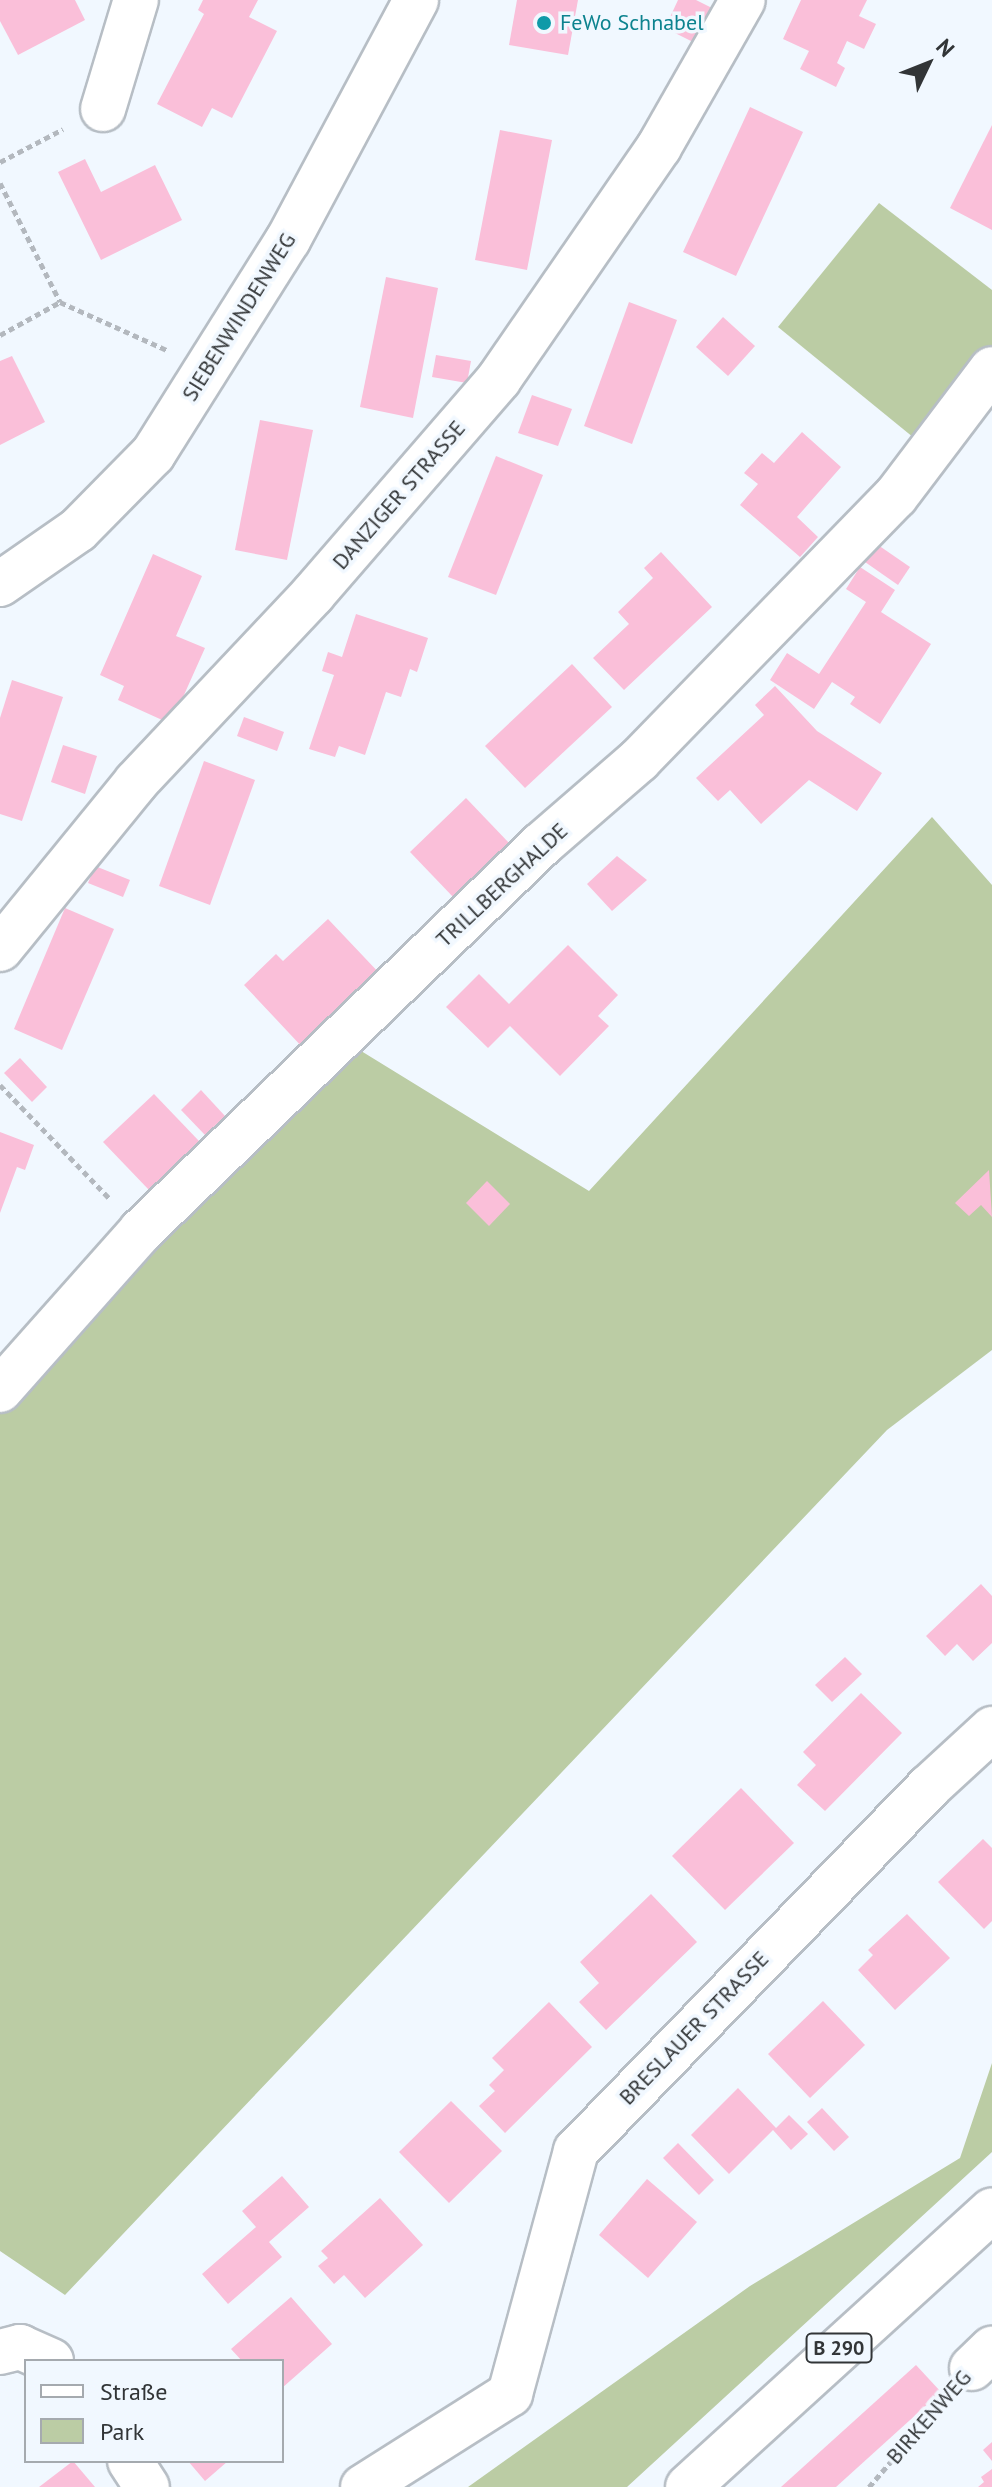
<!DOCTYPE html>
<html>
<head>
<meta charset="utf-8">
<style>
	body { margin:0 }
	#map { position:relative; width:992px; height:2487px; overflow:hidden; background:#f1f8ff; font-family:"PT Sans",sans-serif }
	div>[style] { position:absolute }
	[style*='--x'] { left:calc(var(--x)*1px); top:calc(var(--y)*1px); width:calc(var(--w)*1px); rotate:calc(var(--a)*1deg) }
	.green>* { inset:0; background:#bbcca4 }
	.building>* { inset:0; background:#fabfd9 }
	.path>* { height:5px; margin-top:-2.5px; transform-origin:0; background:repeating-linear-gradient(90deg,#b3b8be 0 6px,transparent 0 10px) }
	.roads { filter:drop-shadow(2px 0 #b7bec5) drop-shadow(-2px 0 #b7bec5) drop-shadow(0 2px #b7bec5) drop-shadow(0 -2px #b7bec5) }
	.minor>* { height:44px; margin:-22px; padding:0 22px; transform-origin:22px; border-radius:22px; background:#fff }
	.major>* { height:44px; margin:-22px; padding:0 22px; transform-origin:22px; border-radius:22px; background:#fff }
	.dots>* { width:22px; height:22px; translate:-50% -50%; box-sizing:border-box; border:4px solid #f1f8ff; border-radius:50% }
	span { translate:-50% -50%; white-space:nowrap; text-align:center; line-height:1.15; -webkit-text-stroke:7px #f1f8ff; paint-order:stroke }
	.shield-label span { padding:2px 6px; background:#f1f8ff; border:2px solid; border-radius:6px; -webkit-text-stroke-width:0 }
	.shield-label { font-size:20px; color:#323537; font-weight:700 }
	.culture-label { font-size:22px; color:#0d838f }
	.left { translate:0 -50%; text-align:left }
	.street-label { font-size:22px; color:#323537 }
	.legend { position:absolute; left:24px; top:2359px; width:260px; height:104px; box-sizing:border-box; background:#f1f8ff; border:2px solid #a5aaaf; margin:0; padding:10px 14px; list-style:none; font-size:24px; color:#323537 }
	.legend li { display:flex; align-items:center; gap:16px; height:40px }
	.legend b { width:40px; border:2px solid #a5aaaf }
	.north { position:absolute; left:888px; top:24px; width:80px; height:80px; -webkit-text-stroke:6px #f1f8ff; paint-order:stroke; rotate:47deg; font-size:22px; font-weight:700; line-height:32px; text-align:center; color:#323537 }
	.north::after { content:''; display:block; margin:auto; width:28px; height:36px; background:#323537; clip-path:polygon(50% 0,100% 100%,50% 72%,0 100%) }
</style>
</head>
<body>
<div id="map">
	<div class="green">
		<i style="clip-path:polygon(879px 203px,992px 290px,992px 369px,930px 451px,778px 327px)"></i>
		<i style="clip-path:polygon(932px 817px,992px 885px,992px 1350px,887px 1430px,65px 2295px,0 2251px,0 1391px,340px 1038px,589px 1191px)"></i>
		<i style="clip-path:polygon(992px 2063px,992px 2152px,627px 2487px,468px 2487px,750px 2286px,960px 2158px)"></i>
	</div>
	<div class="building">
		<i style="clip-path:polygon(0 0,75px 0,85px 20px,18px 55px,0 21px)"></i>
		<i style="clip-path:polygon(203px 0,258px 0,249px 17px,277px 31px,232px 118px,212px 108px,202px 127px,157px 104px,204px 14px,198px 10px)"></i>
		<i style="clip-path:polygon(517px 0,578px 0,568px 55px,509px 45px)"></i>
		<i style="clip-path:polygon(678px 0,696px 0,716px 10px,699px 45px,665px 28px)"></i>
		<i style="clip-path:polygon(801px 0,867px 0,859px 16px,876px 24px,864px 49px,847px 41px,837px 63px,845px 68px,836px 87px,800px 69px,809px 51px,783px 39px)"></i>
		<i style="clip-path:polygon(750px 107px,803px 132px,736px 276px,683px 252px)"></i>
		<i style="clip-path:polygon(992px 125px,992px 230px,950px 208px)"></i>
		<i style="clip-path:polygon(500px 130px,552px 140px,527px 270px,475px 260px)"></i>
		<i style="clip-path:polygon(85px 159px,101px 192px,155px 165px,182px 220px,101px 260px,58px 172px)"></i>
		<i style="clip-path:polygon(386px 277px,438px 288px,413px 418px,360px 407px)"></i>
		<i style="clip-path:polygon(629px 302px,677px 320px,632px 444px,584px 426px)"></i>
		<i style="clip-path:polygon(723px 317px,755px 346px,728px 376px,696px 347px)"></i>
		<i style="clip-path:polygon(436px 355px,471px 361px,467px 383px,432px 377px)"></i>
		<i style="clip-path:polygon(12px 356px,45px 422px,0 445px,0 361px)"></i>
		<i style="clip-path:polygon(532px 395px,572px 409px,558px 446px,518px 433px)"></i>
		<i style="clip-path:polygon(260px 420px,313px 430px,287px 560px,235px 550px)"></i>
		<i style="clip-path:polygon(802px 432px,841px 467px,797px 517px,818px 537px,800px 557px,740px 505px,758px 484px,744px 473px,762px 453px,774px 463px)"></i>
		<i style="clip-path:polygon(496px 456px,543px 475px,496px 595px,448px 577px)"></i>
		<i style="clip-path:polygon(878px 545px,910px 567px,898px 585px,865px 562px)"></i>
		<i style="clip-path:polygon(661px 552px,712px 607px,624px 690px,593px 658px,629px 624px,618px 612px,653px 578px,644px 568px)"></i>
		<i style="clip-path:polygon(153px 554px,202px 576px,176px 636px,205px 648px,171px 724px,118px 700px,124px 686px,100px 675px)"></i>
		<i style="clip-path:polygon(860px 567px,895px 590px,881px 612px,931px 644px,880px 724px,850px 704px,855px 697px,832px 682px,814px 709px,770px 680px,787px 653px,819px 674px,866px 602px,846px 589px)"></i>
		<i style="clip-path:polygon(356px 614px,428px 638px,417px 672px,410px 669px,401px 697px,386px 692px,365px 755px,339px 746px,335px 757px,309px 749px,334px 675px,322px 671px,328px 652px,342px 657px)"></i>
		<i style="clip-path:polygon(572px 664px,612px 707px,525px 788px,485px 746px)"></i>
		<i style="clip-path:polygon(12px 680px,63px 697px,22px 821px,0 814px,0 718px)"></i>
		<i style="clip-path:polygon(775px 686px,817px 731px,882px 773px,857px 811px,809px 780px,761px 824px,730px 790px,718px 801px,696px 778px,764px 715px,755px 705px)"></i>
		<i style="clip-path:polygon(244px 717px,284px 732px,277px 751px,237px 736px)"></i>
		<i style="clip-path:polygon(63px 745px,97px 756px,85px 794px,51px 782px)"></i>
		<i style="clip-path:polygon(204px 761px,255px 780px,210px 905px,159px 886px)"></i>
		<i style="clip-path:polygon(466px 798px,511px 845px,455px 899px,410px 852px)"></i>
		<i style="clip-path:polygon(617px 856px,647px 880px,612px 911px,587px 884px)"></i>
		<i style="clip-path:polygon(95px 866px,130px 880px,123px 897px,88px 883px)"></i>
		<i style="clip-path:polygon(65px 908px,114px 929px,62px 1050px,14px 1029px)"></i>
		<i style="clip-path:polygon(328px 919px,382px 976px,304px 1049px,244px 985px,276px 954px,283px 961px)"></i>
		<i style="clip-path:polygon(568px 945px,618px 995px,598px 1016px,609px 1026px,560px 1076px,510px 1026px,488px 1048px,446px 1007px,479px 974px,509px 1004px)"></i>
		<i style="clip-path:polygon(20px 1058px,47px 1087px,32px 1102px,4px 1073px)"></i>
		<i style="clip-path:polygon(201px 1090px,225px 1116px,205px 1135px,181px 1110px)"></i>
		<i style="clip-path:polygon(154px 1094px,199px 1141px,149px 1190px,103px 1142px)"></i>
		<i style="clip-path:polygon(0 1132px,34px 1145px,25px 1170px,17px 1167px,0 1213px)"></i>
		<i style="clip-path:polygon(989px 1170px,992px 1217px,981px 1205px,969px 1216px,955px 1203px)"></i>
		<i style="clip-path:polygon(487px 1181px,510px 1204px,489px 1226px,466px 1203px)"></i>
		<i style="clip-path:polygon(981px 1584px,992px 1596px,992px 1643px,973px 1661px,957px 1644px,945px 1656px,926px 1636px)"></i>
		<i style="clip-path:polygon(845px 1657px,862px 1674px,832px 1702px,815px 1685px)"></i>
		<i style="clip-path:polygon(861px 1693px,902px 1733px,825px 1811px,797px 1785px,816px 1765px,803px 1752px)"></i>
		<i style="clip-path:polygon(741px 1788px,794px 1843px,725px 1910px,672px 1856px)"></i>
		<i style="clip-path:polygon(983px 1839px,992px 1848px,992px 1921px,984px 1929px,938px 1882px)"></i>
		<i style="clip-path:polygon(651px 1894px,697px 1942px,606px 2030px,579px 2002px,599px 1983px,580px 1962px)"></i>
		<i style="clip-path:polygon(907px 1914px,950px 1958px,895px 2010px,858px 1970px,873px 1955px,868px 1950px)"></i>
		<i style="clip-path:polygon(823px 2001px,865px 2045px,810px 2098px,768px 2054px)"></i>
		<i style="clip-path:polygon(549px 2002px,592px 2047px,505px 2133px,479px 2106px,495px 2091px,489px 2085px,504px 2070px,492px 2058px)"></i>
		<i style="clip-path:polygon(738px 2088px,776px 2128px,789px 2115px,808px 2134px,791px 2150px,773px 2130px,729px 2174px,691px 2135px)"></i>
		<i style="clip-path:polygon(451px 2101px,502px 2151px,449px 2203px,399px 2152px)"></i>
		<i style="clip-path:polygon(822px 2108px,849px 2137px,834px 2151px,807px 2122px)"></i>
		<i style="clip-path:polygon(678px 2143px,714px 2180px,699px 2195px,663px 2158px)"></i>
		<i style="clip-path:polygon(282px 2176px,309px 2207px,269px 2242px,282px 2257px,228px 2304px,202px 2274px,256px 2227px,242px 2211px)"></i>
		<i style="clip-path:polygon(647px 2179px,697px 2222px,648px 2278px,599px 2235px)"></i>
		<i style="clip-path:polygon(380px 2198px,423px 2245px,365px 2298px,344px 2275px,334px 2284px,318px 2266px,328px 2258px,321px 2251px)"></i>
		<i style="clip-path:polygon(291px 2297px,332px 2344px,282px 2388px,282px 2361px,242px 2361px,231px 2349px)"></i>
		<i style="clip-path:polygon(916px 2365px,941px 2392px,836px 2487px,781px 2487px)"></i>
		<i style="clip-path:polygon(992px 2442px,992px 2461px,983px 2450px)"></i>
		<i style="clip-path:polygon(73px 2461px,95px 2487px,39px 2487px)"></i>
		<i style="clip-path:polygon(188px 2461px,228px 2461px,205px 2481px)"></i>
		<i style="clip-path:polygon(992px 2469px,992px 2487px,978px 2487px,984px 2482px,981px 2477px)"></i>
	</div>
	<div class="path">
		<i style="--x:0;--y:162;--w:71;--a:-27.6"></i>
		<i style="--x:0;--y:183;--w:133;--a:63.2"></i>
		<i style="--x:60;--y:302;--w:117;--a:24.2"></i>
		<i style="--x:0;--y:335;--w:68;--a:-28.8"></i>
		<i style="--x:0;--y:1085;--w:158;--a:46"></i>
		<i style="--x:869;--y:2487;--w:115;--a:-49.2"></i>
	</div>
	<div class="roads">
		<div class="minor">
			<i style="--x:103;--y:109;--w:114;--a:-73.2"></i>
			<i style="--x:0;--y:584;--w:95;--a:-34.7"></i>
			<i style="--x:78;--y:530;--w:107;--a:-45.4"></i>
			<i style="--x:153;--y:454;--w:253;--a:-57.8"></i>
			<i style="--x:288;--y:240;--w:272;--a:-61.9"></i>
			<i style="--x:0;--y:949;--w:215;--a:-50.8"></i>
			<i style="--x:136;--y:782;--w:258;--a:-46.7"></i>
			<i style="--x:313;--y:594;--w:284;--a:-49.1"></i>
			<i style="--x:499;--y:379;--w:282;--a:-55.4"></i>
			<i style="--x:659;--y:147;--w:169;--a:-60.3"></i>
			<i style="--x:0;--y:1390;--w:213;--a:-48.4"></i>
			<i style="--x:141;--y:1231;--w:556;--a:-43.98"></i>
			<i style="--x:541;--y:845;--w:130;--a:-40.9"></i>
			<i style="--x:639;--y:760;--w:368;--a:-45.8"></i>
			<i style="--x:896;--y:496;--w:159;--a:-52.9"></i>
			<i style="--x:0;--y:2352;--w:21;--a:-14"></i>
			<i style="--x:20;--y:2347;--w:34;--a:24"></i>
			<i style="--x:972;--y:2368;--w:28;--a:-44"></i>
			<i style="--x:130;--y:2461;--w:31;--a:57"></i>
			<i style="--x:363;--y:2487;--w:174;--a:-32.3"></i>
			<i style="--x:510;--y:2394;--w:252;--a:-74.8"></i>
			<i style="--x:576;--y:2151;--w:507;--a:-45.88"></i>
			<i style="--x:929;--y:1787;--w:86;--a:-42.6"></i>
		</div>
		<div class="major">
			<i style="--x:688;--y:2487;--w:411;--a:-42.3"></i>
		</div>
	</div>
	<div class="dots">
		<i style="left:544px;top:23px;background:#0f9aa8"></i>
	</div>
	<div class="shield-label">
		<span style="left:839px;top:2348px">B 290</span>
	</div>
	<div class="culture-label">
		<span class="left" style="left:560px;top:23px">FeWo Schnabel</span>
	</div>
	<div class="street-label">
		<span style="left:239px;top:317px;rotate:-58deg">SIEBENWINDENWEG</span>
		<span style="left:399px;top:495px;rotate:-49deg">DANZIGER STRASSE</span>
		<span style="left:502px;top:885px;rotate:-43deg">TRILLBERGHALDE</span>
		<span style="left:694px;top:2028px;rotate:-46deg">BRESLAUER STRASSE</span>
		<span style="left:929px;top:2417px;rotate:-49deg">BIRKENWEG</span>
	</div>
	<ul class="legend">
	<li><b style="height:10px;background:#fff"></b>Straße</li>
	<li><b style="height:22px;background:#bbcca4"></b>Park</li>
	</ul>
	<div class="north">N</div>
</div>
</body>
</html>
